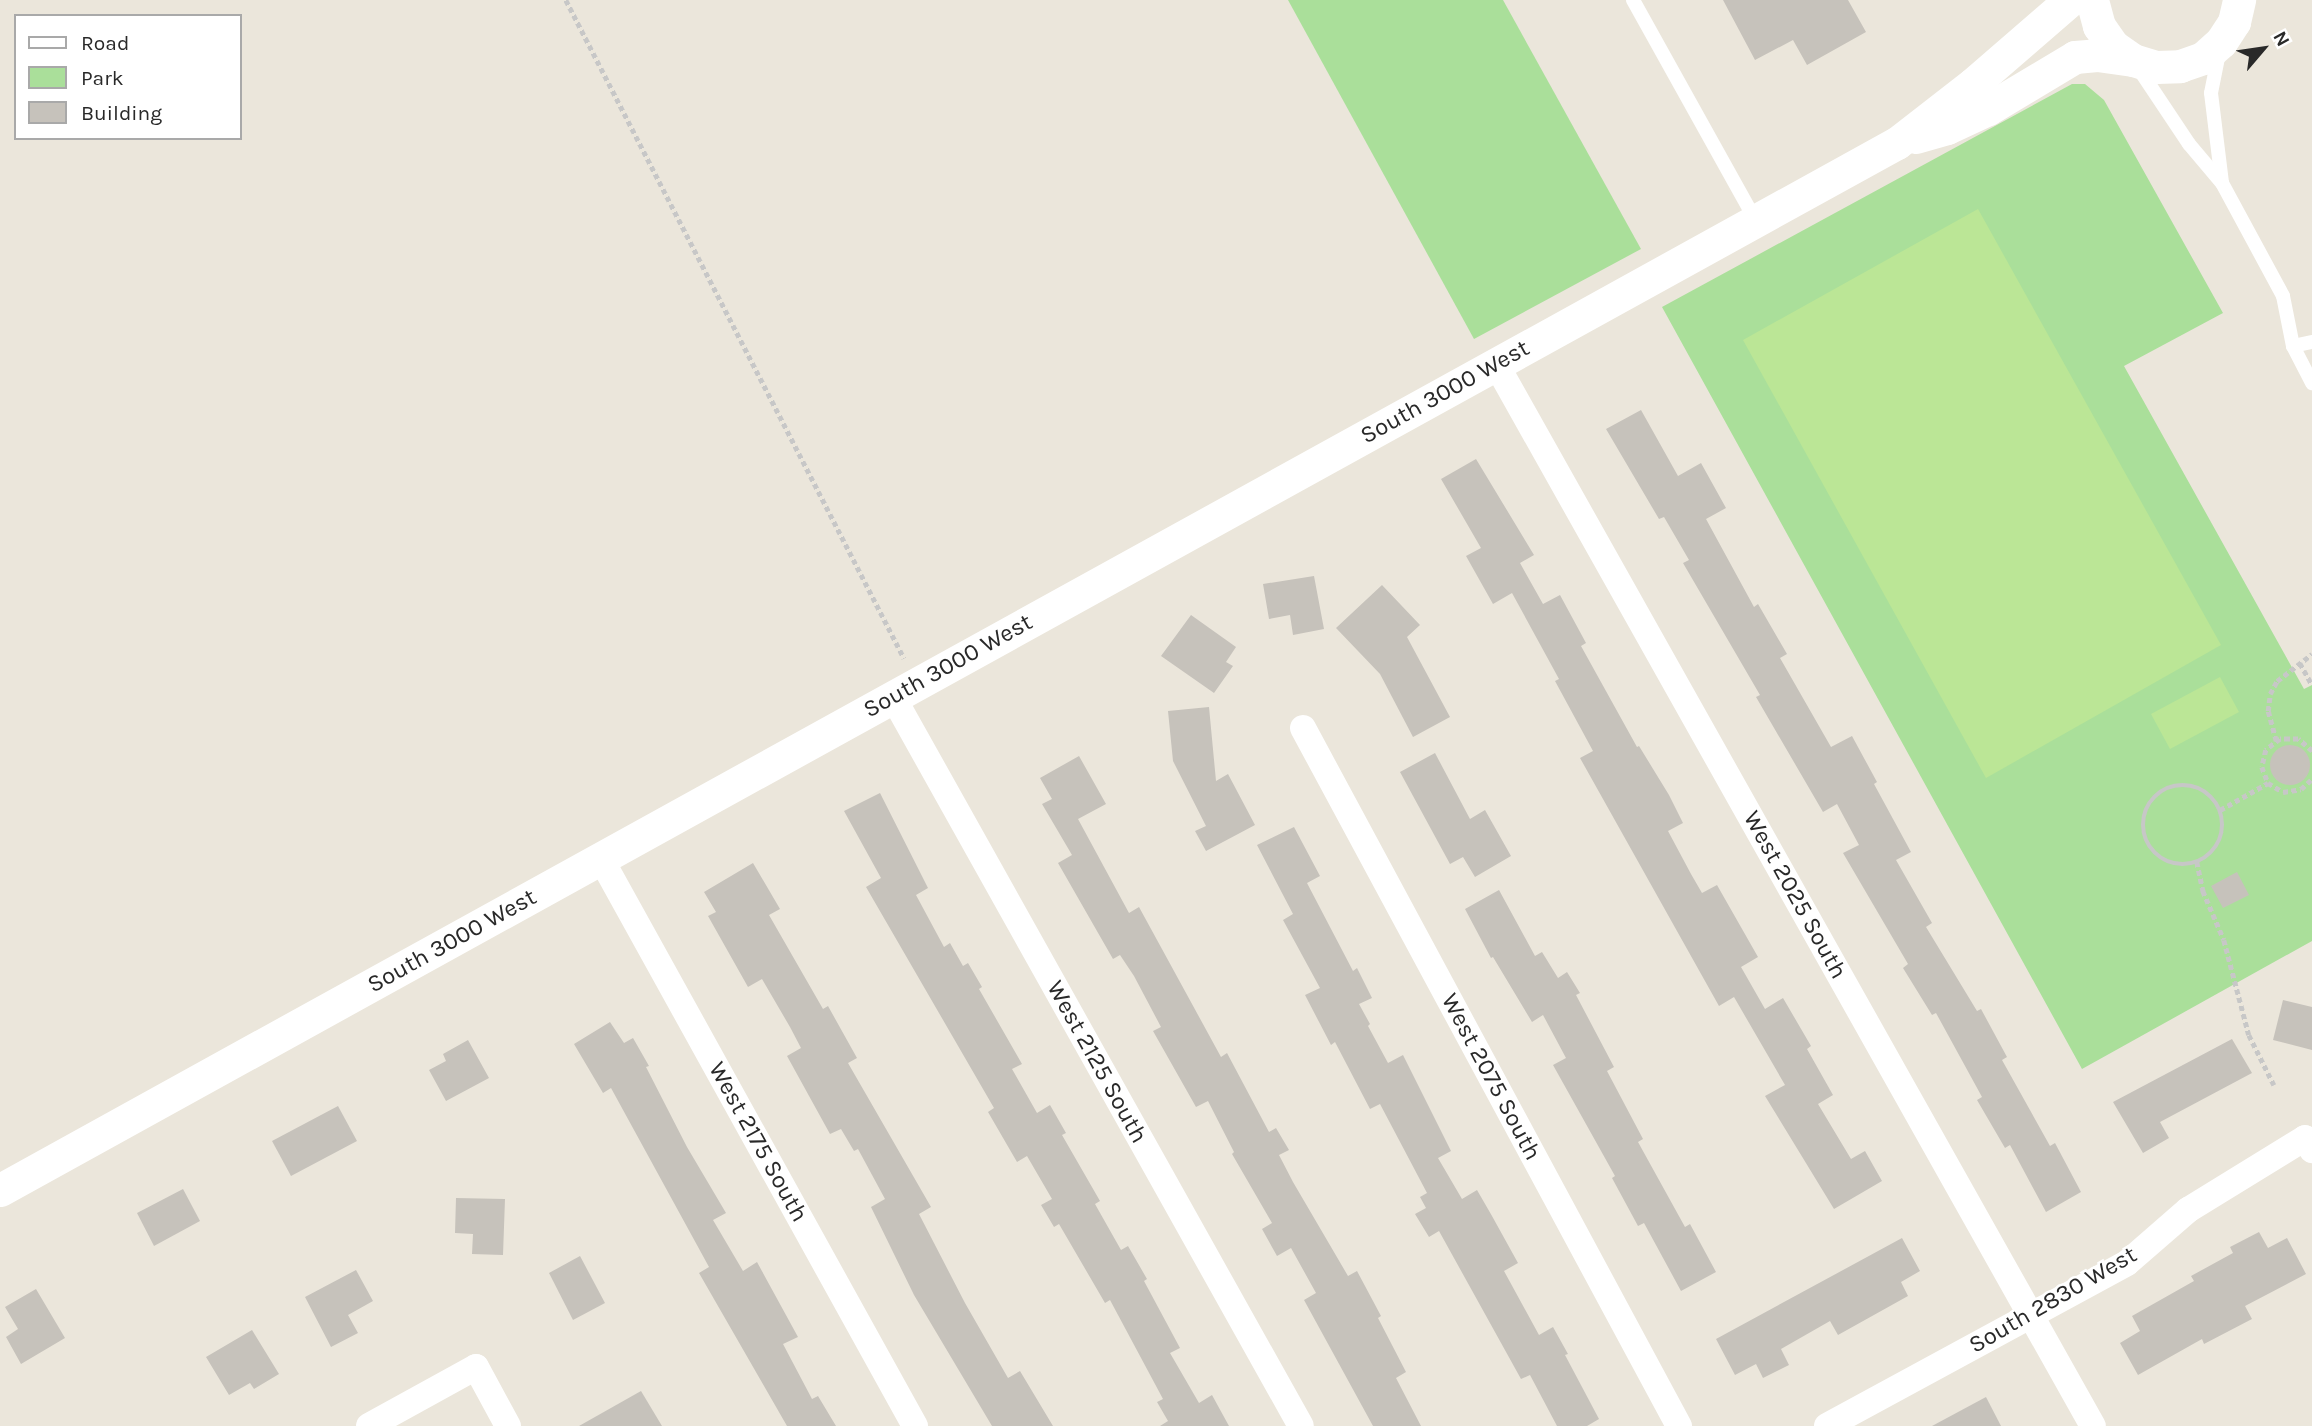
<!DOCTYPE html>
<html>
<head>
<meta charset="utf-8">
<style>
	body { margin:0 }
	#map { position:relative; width:2312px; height:1426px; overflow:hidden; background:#ebe6db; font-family:Karla,sans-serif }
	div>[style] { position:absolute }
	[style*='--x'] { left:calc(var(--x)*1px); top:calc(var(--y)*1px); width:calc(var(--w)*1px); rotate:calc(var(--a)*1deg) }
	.green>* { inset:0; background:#aadf9a }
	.pitch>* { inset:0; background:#bbe696 }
	.building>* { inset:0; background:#c6c2bb }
	.round { border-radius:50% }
	.path>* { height:4.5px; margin-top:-2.25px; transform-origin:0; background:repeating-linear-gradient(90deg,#c7c7c7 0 5px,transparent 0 8.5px) }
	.path>.ring { margin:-2.25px; padding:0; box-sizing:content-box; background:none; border:4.5px solid #c7c7c7; border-radius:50% }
	.service>* { height:14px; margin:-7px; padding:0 7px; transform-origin:7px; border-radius:7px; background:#fff }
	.minor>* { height:26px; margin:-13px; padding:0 13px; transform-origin:13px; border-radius:13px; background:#fff }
	.tertiary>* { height:33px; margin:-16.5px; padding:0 16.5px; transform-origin:16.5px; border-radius:16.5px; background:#fff }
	span { translate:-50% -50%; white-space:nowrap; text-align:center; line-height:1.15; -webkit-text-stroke:5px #fff; paint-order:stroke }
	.street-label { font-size:24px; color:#292929 }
	.legend { position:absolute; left:14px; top:14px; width:228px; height:126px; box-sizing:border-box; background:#fff; border:2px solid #a9a9a9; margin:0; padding:9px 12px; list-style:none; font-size:21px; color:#292929 }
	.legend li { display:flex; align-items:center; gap:14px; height:35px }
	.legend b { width:35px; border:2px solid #a9a9a9 }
	.north { position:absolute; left:2228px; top:14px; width:70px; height:70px; -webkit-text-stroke:5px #fff; paint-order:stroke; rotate:61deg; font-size:19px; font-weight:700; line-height:28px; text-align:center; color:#292929 }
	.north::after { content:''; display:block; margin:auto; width:24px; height:32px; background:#292929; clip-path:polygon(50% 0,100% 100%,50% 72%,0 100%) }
</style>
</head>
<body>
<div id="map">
	<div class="green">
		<i style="clip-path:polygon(1288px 0,1503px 0,1641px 249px,1474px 339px)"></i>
		<i style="clip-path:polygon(2072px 84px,2085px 84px,2104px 100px,2223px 313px,2124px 366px,2304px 689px,2312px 685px,2312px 941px,2082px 1069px,1662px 307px)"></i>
	</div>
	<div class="pitch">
		<i style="clip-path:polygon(1978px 209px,2221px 645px,1986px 778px,1743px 340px)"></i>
		<i style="clip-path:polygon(2220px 677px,2239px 712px,2170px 749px,2151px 714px)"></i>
	</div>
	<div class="building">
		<i style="clip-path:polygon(1723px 0,1848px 0,1866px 32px,1807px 65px,1793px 40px,1755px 60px)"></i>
		<i style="clip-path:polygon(1641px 410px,1678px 476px,1701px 463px,1726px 508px,1706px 519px,1754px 607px,1758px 604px,1787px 654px,1780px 658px,1831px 747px,1852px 736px,1877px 782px,1874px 784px,1911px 852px,1896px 860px,1932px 923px,1926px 927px,1977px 1011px,1981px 1009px,2007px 1057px,2002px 1060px,2050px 1146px,2055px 1143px,2081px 1192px,2046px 1212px,2010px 1145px,2005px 1148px,1977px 1100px,1982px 1097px,1936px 1013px,1932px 1015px,1903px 968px,1908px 964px,1843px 853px,1859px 845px,1837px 804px,1823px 812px,1756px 697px,1760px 695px,1683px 563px,1689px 560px,1664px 517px,1659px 519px,1606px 429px)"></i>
		<i style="clip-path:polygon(1476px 459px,1534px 555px,1520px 563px,1543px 604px,1560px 595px,1586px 643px,1581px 646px,1637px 747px,1639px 746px,1669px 795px,1683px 823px,1668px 831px,1691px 874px,1702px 893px,1717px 885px,1758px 957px,1741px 967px,1765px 1009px,1783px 998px,1811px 1046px,1807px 1049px,1833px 1095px,1818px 1104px,1851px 1159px,1865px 1151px,1882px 1181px,1834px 1209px,1765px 1096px,1785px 1085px,1734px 997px,1719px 1006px,1580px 758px,1593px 751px,1555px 681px,1559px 679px,1512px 593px,1493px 604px,1466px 556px,1481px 548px,1441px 479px)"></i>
		<i style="clip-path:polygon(1314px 576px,1324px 629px,1293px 635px,1290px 615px,1269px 619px,1263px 584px)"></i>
		<i style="clip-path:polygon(1382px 585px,1420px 625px,1407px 637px,1450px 717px,1413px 737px,1380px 674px,1336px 628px)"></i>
		<i style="clip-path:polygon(1191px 615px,1236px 647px,1226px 662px,1233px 666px,1214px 693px,1161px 656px)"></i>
		<i style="clip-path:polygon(1209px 707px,1216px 781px,1228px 774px,1255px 825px,1206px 851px,1195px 831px,1206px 826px,1173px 761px,1168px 711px)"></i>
		<i class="round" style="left:2270px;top:745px;width:40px;height:40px"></i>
		<i style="clip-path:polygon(1435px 753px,1470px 819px,1485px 810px,1511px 856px,1475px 877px,1463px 857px,1450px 864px,1400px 772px)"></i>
		<i style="clip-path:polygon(1079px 756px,1106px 804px,1078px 819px,1129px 913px,1139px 907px,1221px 1057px,1227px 1053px,1269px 1132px,1276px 1128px,1289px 1150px,1279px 1155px,1293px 1182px,1348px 1276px,1357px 1271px,1381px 1316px,1378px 1318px,1406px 1372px,1396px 1378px,1421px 1426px,1373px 1426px,1304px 1300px,1316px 1293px,1291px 1248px,1277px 1256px,1262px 1229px,1272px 1223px,1232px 1154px,1234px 1152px,1208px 1101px,1196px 1107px,1153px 1031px,1161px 1027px,1134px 976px,1120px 955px,1113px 959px,1058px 863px,1072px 855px,1042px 804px,1052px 799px,1040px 778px)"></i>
		<i style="clip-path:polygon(880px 793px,928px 888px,916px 895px,944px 947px,950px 943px,963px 966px,968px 963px,982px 987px,979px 989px,1022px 1064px,1012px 1069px,1037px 1113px,1050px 1105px,1066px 1133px,1062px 1135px,1100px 1201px,1095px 1204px,1121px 1250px,1128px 1246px,1147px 1279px,1144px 1281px,1180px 1348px,1170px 1353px,1199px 1403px,1212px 1395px,1229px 1426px,1160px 1426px,1168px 1421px,1157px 1402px,1163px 1399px,1110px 1300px,1105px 1303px,1059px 1224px,1054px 1227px,1041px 1205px,1052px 1199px,1027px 1156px,1017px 1162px,988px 1112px,994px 1108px,866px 887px,881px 878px,844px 811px)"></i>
		<i style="clip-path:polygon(1294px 827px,1320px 876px,1307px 883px,1353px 971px,1357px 968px,1372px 998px,1359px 1004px,1370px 1024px,1368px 1026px,1388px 1063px,1403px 1055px,1451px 1151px,1438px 1158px,1462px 1199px,1477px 1190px,1492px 1216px,1518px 1263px,1504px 1271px,1539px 1335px,1553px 1327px,1568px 1354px,1565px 1355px,1599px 1419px,1587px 1426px,1557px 1426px,1530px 1375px,1521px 1379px,1439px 1231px,1429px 1237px,1415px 1214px,1426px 1208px,1420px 1197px,1427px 1193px,1380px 1104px,1370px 1109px,1335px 1042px,1331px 1045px,1305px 995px,1320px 988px,1283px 920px,1293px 914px,1257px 845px)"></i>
		<i style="clip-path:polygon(753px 863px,780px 909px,769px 915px,823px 1009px,828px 1006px,857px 1058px,848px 1063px,931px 1207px,919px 1214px,965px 1303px,1008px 1378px,1020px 1371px,1053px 1426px,992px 1426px,914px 1295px,871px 1207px,885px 1199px,858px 1149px,854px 1151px,841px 1129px,830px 1134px,787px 1056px,801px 1048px,790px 1027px,762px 979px,748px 987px,708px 916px,716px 912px,704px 892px)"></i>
		<i style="clip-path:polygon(2237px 872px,2249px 895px,2223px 908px,2211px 886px)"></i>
		<i style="clip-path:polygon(1499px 890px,1535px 956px,1542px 952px,1558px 978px,1567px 972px,1580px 993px,1576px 995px,1614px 1067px,1607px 1071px,1643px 1139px,1638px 1142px,1685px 1227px,1690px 1224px,1716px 1272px,1681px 1291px,1644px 1223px,1638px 1226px,1612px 1178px,1615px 1176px,1553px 1065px,1566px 1058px,1543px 1015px,1532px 1022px,1493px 957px,1491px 958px,1465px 909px)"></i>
		<i style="clip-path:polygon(2283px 1000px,2312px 1007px,2312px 1050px,2273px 1040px)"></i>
		<i style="clip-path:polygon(610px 1022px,624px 1043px,633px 1038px,649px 1066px,646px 1067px,687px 1147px,726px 1213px,713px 1220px,743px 1271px,757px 1262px,798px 1337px,783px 1344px,812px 1399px,818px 1396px,836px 1426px,787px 1426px,699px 1273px,709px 1267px,611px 1088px,603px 1093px,574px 1044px)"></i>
		<i style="clip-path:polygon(2232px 1039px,2252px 1073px,2160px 1122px,2169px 1138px,2143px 1153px,2113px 1102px)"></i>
		<i style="clip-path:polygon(468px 1040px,489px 1078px,446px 1101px,429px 1070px,446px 1061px,443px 1054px)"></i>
		<i style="clip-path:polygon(338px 1106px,357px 1141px,291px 1176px,272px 1141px)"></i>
		<i style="clip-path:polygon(183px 1189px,200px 1221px,154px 1246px,137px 1213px)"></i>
		<i style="clip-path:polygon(456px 1198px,505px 1199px,503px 1255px,472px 1254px,473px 1234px,455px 1233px)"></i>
		<i style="clip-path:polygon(2259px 1232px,2268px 1248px,2287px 1238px,2306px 1274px,2245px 1306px,2252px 1319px,2204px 1344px,2202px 1339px,2138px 1375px,2120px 1343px,2140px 1331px,2132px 1316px,2194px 1281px,2191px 1276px,2233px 1253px,2230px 1247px)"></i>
		<i style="clip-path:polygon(1902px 1238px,1920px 1271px,1901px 1282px,1908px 1296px,1838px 1335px,1830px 1321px,1781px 1349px,1789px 1365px,1763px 1378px,1756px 1364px,1735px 1375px,1716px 1339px)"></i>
		<i style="clip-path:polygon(580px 1256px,605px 1303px,573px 1320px,549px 1273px)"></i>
		<i style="clip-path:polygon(356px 1270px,373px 1301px,348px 1315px,358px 1333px,331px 1347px,305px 1297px)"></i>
		<i style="clip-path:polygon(36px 1289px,65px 1338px,21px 1364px,6px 1337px,18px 1329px,5px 1307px)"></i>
		<i style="clip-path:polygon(252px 1330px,279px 1374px,254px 1389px,250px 1383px,229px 1395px,206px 1357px)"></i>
		<i style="clip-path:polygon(641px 1391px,662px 1426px,579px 1426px)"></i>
		<i style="clip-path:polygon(1986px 1397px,2001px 1426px,1932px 1426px)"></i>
	</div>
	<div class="path">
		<i style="--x:566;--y:0;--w:740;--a:62.81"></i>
		<i style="--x:2300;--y:663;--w:25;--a:61"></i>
		<i style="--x:2276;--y:741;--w:31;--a:-105"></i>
		<i style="--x:2268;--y:711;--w:17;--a:-83"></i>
		<i style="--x:2270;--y:694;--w:15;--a:-62"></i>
		<i style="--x:2277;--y:681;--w:44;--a:-37.6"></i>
		<i style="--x:2312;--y:751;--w:18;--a:-139"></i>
		<i style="--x:2298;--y:739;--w:18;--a:180"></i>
		<i style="--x:2280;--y:739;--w:18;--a:142"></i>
		<i style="--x:2266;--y:750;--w:17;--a:103"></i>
		<i style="--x:2262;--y:767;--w:17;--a:69"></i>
		<i style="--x:2268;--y:783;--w:17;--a:31"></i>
		<i style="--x:2283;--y:792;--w:18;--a:-9"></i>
		<i style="--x:2301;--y:789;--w:15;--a:-42"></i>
		<i class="ring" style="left:2143px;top:785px;width:75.5px;height:75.5px"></i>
		<i style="--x:2220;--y:810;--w:55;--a:-29.4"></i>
		<i style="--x:2197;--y:862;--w:30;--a:78"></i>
		<i style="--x:2203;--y:891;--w:53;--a:66.8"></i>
		<i style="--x:2224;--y:940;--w:98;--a:75.3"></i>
		<i style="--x:2249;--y:1035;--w:56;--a:63.4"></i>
	</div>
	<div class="service">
		<i style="--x:1633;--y:0;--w:253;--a:60.9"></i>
		<i style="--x:2219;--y:53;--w:41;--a:101.3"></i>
		<i style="--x:2211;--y:93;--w:90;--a:83"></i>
		<i style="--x:2139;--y:69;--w:90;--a:56.3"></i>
		<i style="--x:2189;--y:144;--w:51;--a:49.8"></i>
		<i style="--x:2222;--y:183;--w:128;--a:61.6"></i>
		<i style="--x:2283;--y:296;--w:51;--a:78.7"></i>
		<i style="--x:2293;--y:346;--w:42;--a:62.8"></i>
		<i style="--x:2293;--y:346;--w:19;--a:-12"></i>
	</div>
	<div class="minor">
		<i style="--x:1496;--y:364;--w:1218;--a:60.66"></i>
		<i style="--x:893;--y:697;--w:835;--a:60.77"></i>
		<i style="--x:1303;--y:728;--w:793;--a:61.69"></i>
		<i style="--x:601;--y:859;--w:648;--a:61.02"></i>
		<i style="--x:369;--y:1426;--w:122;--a:-28.9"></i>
		<i style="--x:476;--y:1367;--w:67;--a:61.5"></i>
		<i style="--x:1827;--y:1426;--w:341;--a:-28.5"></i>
		<i style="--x:2127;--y:1263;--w:81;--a:-41"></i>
		<i style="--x:2188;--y:1210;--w:137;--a:-31.6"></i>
		<i style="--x:2305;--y:1138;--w:14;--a:60"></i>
	</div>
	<div class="tertiary">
		<i style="--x:2092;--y:0;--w:27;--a:75"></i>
		<i style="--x:2099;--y:26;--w:24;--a:55"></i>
		<i style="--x:2113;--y:46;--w:24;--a:35"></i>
		<i style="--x:2133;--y:60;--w:24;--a:17"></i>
		<i style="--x:2156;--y:67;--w:24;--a:-2"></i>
		<i style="--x:2180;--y:66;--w:24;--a:-19"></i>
		<i style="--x:2203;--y:58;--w:24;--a:-42"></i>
		<i style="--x:2221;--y:42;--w:24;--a:-57"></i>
		<i style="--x:2234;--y:22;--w:23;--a:-77"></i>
		<i style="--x:1916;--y:137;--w:32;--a:-16"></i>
		<i style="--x:1947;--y:128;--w:45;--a:-24.9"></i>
		<i style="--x:1988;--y:109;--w:101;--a:-30.9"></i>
		<i style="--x:2075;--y:57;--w:22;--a:-5"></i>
		<i style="--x:2097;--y:55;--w:36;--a:8"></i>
		<i style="--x:0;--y:1190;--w:2167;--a:-28.9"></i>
		<i style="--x:1897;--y:143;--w:96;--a:-37.8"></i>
		<i style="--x:1973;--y:84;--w:128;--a:-40.9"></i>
	</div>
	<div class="street-label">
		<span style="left:1445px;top:392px;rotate:-29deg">South 3000 West</span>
		<span style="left:948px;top:666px;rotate:-29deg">South 3000 West</span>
		<span style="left:1795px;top:895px;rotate:61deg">West 2025 South</span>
		<span style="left:452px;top:941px;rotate:-29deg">South 3000 West</span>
		<span style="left:1097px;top:1062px;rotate:61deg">West 2125 South</span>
		<span style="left:1491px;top:1077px;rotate:62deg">West 2075 South</span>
		<span style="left:758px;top:1142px;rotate:61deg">West 2175 South</span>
		<span style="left:2053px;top:1300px;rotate:-30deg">South 2830 West</span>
	</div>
	<ul class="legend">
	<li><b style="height:9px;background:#fff"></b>Road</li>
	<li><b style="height:19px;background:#aadf9a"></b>Park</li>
	<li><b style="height:19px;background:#c6c2bb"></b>Building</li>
	</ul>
	<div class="north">N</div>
</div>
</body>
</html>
